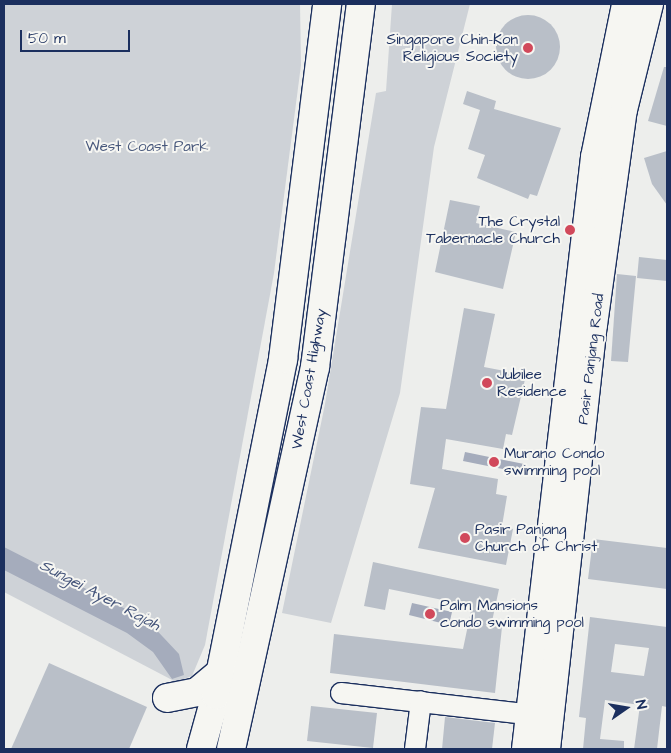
<!DOCTYPE html>
<html>
<head>
<meta charset="utf-8">
<style>
	body { margin:0 }
	#map { position:relative; width:671px; height:753px; overflow:hidden; background:#edeeec; font-family:"Architects Daughter",sans-serif }
	div>[style] { position:absolute }
	[style*='--x'] { left:calc(var(--x)*1px); top:calc(var(--y)*1px); width:calc(var(--w)*1px); rotate:calc(var(--a)*1deg) }
	.green>* { inset:0; background:#ced2d7 }
	.water>* { inset:0; background:#a5acbc }
	.building>* { inset:0; background:#b9bfc8 }
	.round { border-radius:50% }
	.roads { filter:drop-shadow(1px 0 #1b2f5e) drop-shadow(-1px 0 #1b2f5e) drop-shadow(0 1px #1b2f5e) drop-shadow(0 -1px #1b2f5e) }
	.minor>* { height:20px; margin:-10px; padding:0 10px; transform-origin:10px; border-radius:10px; background:#f6f6f2 }
	.major>* { height:26px; margin:-13px; padding:0 13px; transform-origin:13px; border-radius:13px; background:#f6f6f2 }
	.highway>* { height:28px; margin:-14px; padding:0 14px; transform-origin:14px; border-radius:14px; background:#f6f6f2 }
	.dots>* { width:14px; height:14px; translate:-50% -50%; box-sizing:border-box; border:2px solid #f6f6f2; border-radius:50% }
	span { translate:-50% -50%; white-space:nowrap; text-align:center; line-height:1.15; -webkit-text-stroke:4px #f6f6f2; paint-order:stroke }
	.poi-label { font-size:15px; color:#1b2f5e }
	.right { translate:-100% -50%; text-align:right }
	.left { translate:0 -50%; text-align:left }
	.park-label { font-size:15px; color:#48587c }
	.street-label { font-size:15px; color:#1b2f5e }
	.water-label { font-size:16px; color:#44547a; font-style:italic }
	.frame { position:absolute; inset:0; border:5px solid #1b2f5e; pointer-events:none }
	.north { position:absolute; left:601px; top:683px; width:50px; height:50px; -webkit-text-stroke:4px #f6f6f2; paint-order:stroke; rotate:77deg; font-size:14px; font-weight:700; line-height:20px; text-align:center; color:#1b2f5e }
	.north::after { content:''; display:block; margin:auto; width:18px; height:22px; background:#1b2f5e; clip-path:polygon(50% 0,100% 100%,50% 72%,0 100%) }
	.scale { position:absolute; left:20px; top:30px; width:110px; height:22px; box-sizing:border-box; border:2px solid #1b2f5e; border-top:0; padding-left:6px; font-size:15px; line-height:18px; white-space:nowrap; color:#1b2f5e; -webkit-text-stroke:4px #f6f6f2; paint-order:stroke }
</style>
</head>
<body>
<div id="map">
	<div class="green">
		<i style="clip-path:polygon(4px 4px,300px 4px,301px 65px,274px 273px,205px 645px,192px 676px,176px 682px,4px 592px)"></i>
		<i style="clip-path:polygon(392px 4px,470px 4px,434px 147px,400px 393px,331px 623px,282px 613px,325px 404px,376px 93px,386px 91px)"></i>
	</div>
	<div class="water">
		<i style="clip-path:polygon(465px 452px,524px 464px,523px 473px,463px 461px)"></i>
		<i style="clip-path:polygon(4px 547px,147px 620px,179px 654px,184px 675px,172px 679px,153px 652px,127px 633px,4px 570px)"></i>
		<i style="clip-path:polygon(412px 603px,452px 612px,449px 625px,409px 615px)"></i>
	</div>
	<div class="building">
		<i class="round" style="left:496px;top:15px;width:64px;height:64px"></i>
		<i style="clip-path:polygon(664px 67px,667px 67px,667px 126px,648px 121px)"></i>
		<i style="clip-path:polygon(467px 91px,496px 101px,494px 109px,561px 128px,537px 196px,530px 194px,528px 199px,477px 178px,485px 155px,468px 149px,480px 110px,463px 104px)"></i>
		<i style="clip-path:polygon(667px 151px,667px 205px,652px 184px,644px 158px)"></i>
		<i style="clip-path:polygon(450px 200px,480px 206px,476px 223px,516px 232px,503px 289px,435px 272px)"></i>
		<i style="clip-path:polygon(639px 257px,667px 260px,667px 281px,637px 278px)"></i>
		<i style="clip-path:polygon(617px 274px,636px 276px,628px 362px,611px 361px)"></i>
		<i style="clip-path:polygon(464px 308px,495px 314px,484px 367px,526px 375px,512px 435px,506px 434px,503px 449px,446px 439px,442px 469px,498px 479px,496px 494px,507px 496px,502px 526px,513px 529px,506px 565px,418px 548px,435px 488px,410px 484px,421px 407px,446px 409px)"></i>
		<i style="clip-path:polygon(593px 539px,667px 548px,667px 589px,588px 579px)"></i>
		<i style="clip-path:polygon(373px 562px,499px 589px,491px 626px,502px 627px,495px 693px,330px 673px,334px 634px,463px 649px,472px 606px,389px 589px,385px 610px,364px 606px)"></i>
		<i style="clip-path:polygon(evenodd,590px 617px,667px 627px,667px 707px,662px 706px,657px 749px,634px 749px,640px 705px,605px 700px,600px 739px,624px 741px,624px 749px,583px 749px,586px 718px,579px 717px,590px 617px,615px 644px,649px 648px,644px 676px,611px 672px,615px 644px)"></i>
		<i style="clip-path:polygon(49px 663px,147px 707px,129px 749px,11px 749px)"></i>
		<i style="clip-path:polygon(311px 706px,377px 713px,373px 748px,307px 741px)"></i>
		<i style="clip-path:polygon(445px 717px,495px 723px,492px 749px,442px 749px)"></i>
	</div>
	<div class="roads">
		<div class="minor">
			<i style="--x:341;--y:693;--w:202;--a:6.5"></i>
			<i style="--x:415;--y:749;--w:48;--a:-82.9"></i>
		</div>
		<div class="major">
			<i style="--x:525;--y:749;--w:596;--a:-83.35"></i>
			<i style="--x:594;--y:157;--w:156;--a:-78.5"></i>
			<i style="--x:547;--y:749;--w:427;--a:-83.7"></i>
			<i style="--x:594;--y:325;--w:217;--a:-82.1"></i>
			<i style="--x:624;--y:110;--w:109;--a:-76.2"></i>
		</div>
		<div class="highway">
			<i style="--x:167;--y:698;--w:31;--a:-11"></i>
			<i style="--x:197;--y:692;--w:30;--a:-40"></i>
			<i style="--x:201;--y:749;--w:56;--a:-74.5"></i>
			<i style="--x:216;--y:695;--w:343;--a:-78.7"></i>
			<i style="--x:283;--y:359;--w:358;--a:-82.9"></i>
			<i style="--x:231;--y:749;--w:391;--a:-77.6"></i>
			<i style="--x:315;--y:367;--w:366;--a:-82.8"></i>
		</div>
	</div>
	<div class="dots">
		<i style="left:528px;top:48px;background:#d1495b"></i>
		<i style="left:570px;top:230px;background:#d1495b"></i>
		<i style="left:487px;top:383px;background:#d1495b"></i>
		<i style="left:494px;top:462px;background:#d1495b"></i>
		<i style="left:465px;top:538px;background:#d1495b"></i>
		<i style="left:430px;top:614px;background:#d1495b"></i>
	</div>
	<div class="poi-label">
		<span class="right" style="left:518px;top:48px">Singapore Chin-Kon<br>Religious Society</span>
		<span class="right" style="left:560px;top:230px">The Crystal<br>Tabernacle Church</span>
		<span class="left" style="left:497px;top:383px">Jubilee<br>Residence</span>
		<span class="left" style="left:504px;top:462px">Murano Condo<br>swimming pool</span>
		<span class="left" style="left:475px;top:538px">Pasir Panjang<br>Church of Christ</span>
		<span class="left" style="left:440px;top:614px">Palm Mansions<br>condo swimming pool</span>
	</div>
	<div class="park-label">
		<span style="left:147px;top:147px">West Coast Park</span>
	</div>
	<div class="street-label">
		<span style="left:591px;top:359px;rotate:-83deg">Pasir Panjang Road</span>
		<span style="left:309px;top:379px;rotate:-80deg">West Coast Highway</span>
	</div>
	<div class="water-label">
		<span style="left:100px;top:595px;rotate:28deg">Sungei Ayer Rajah</span>
	</div>
	<div class="frame"></div>
	<div class="north">N</div>
	<div class="scale">50 m</div>
</div>
</body>
</html>
